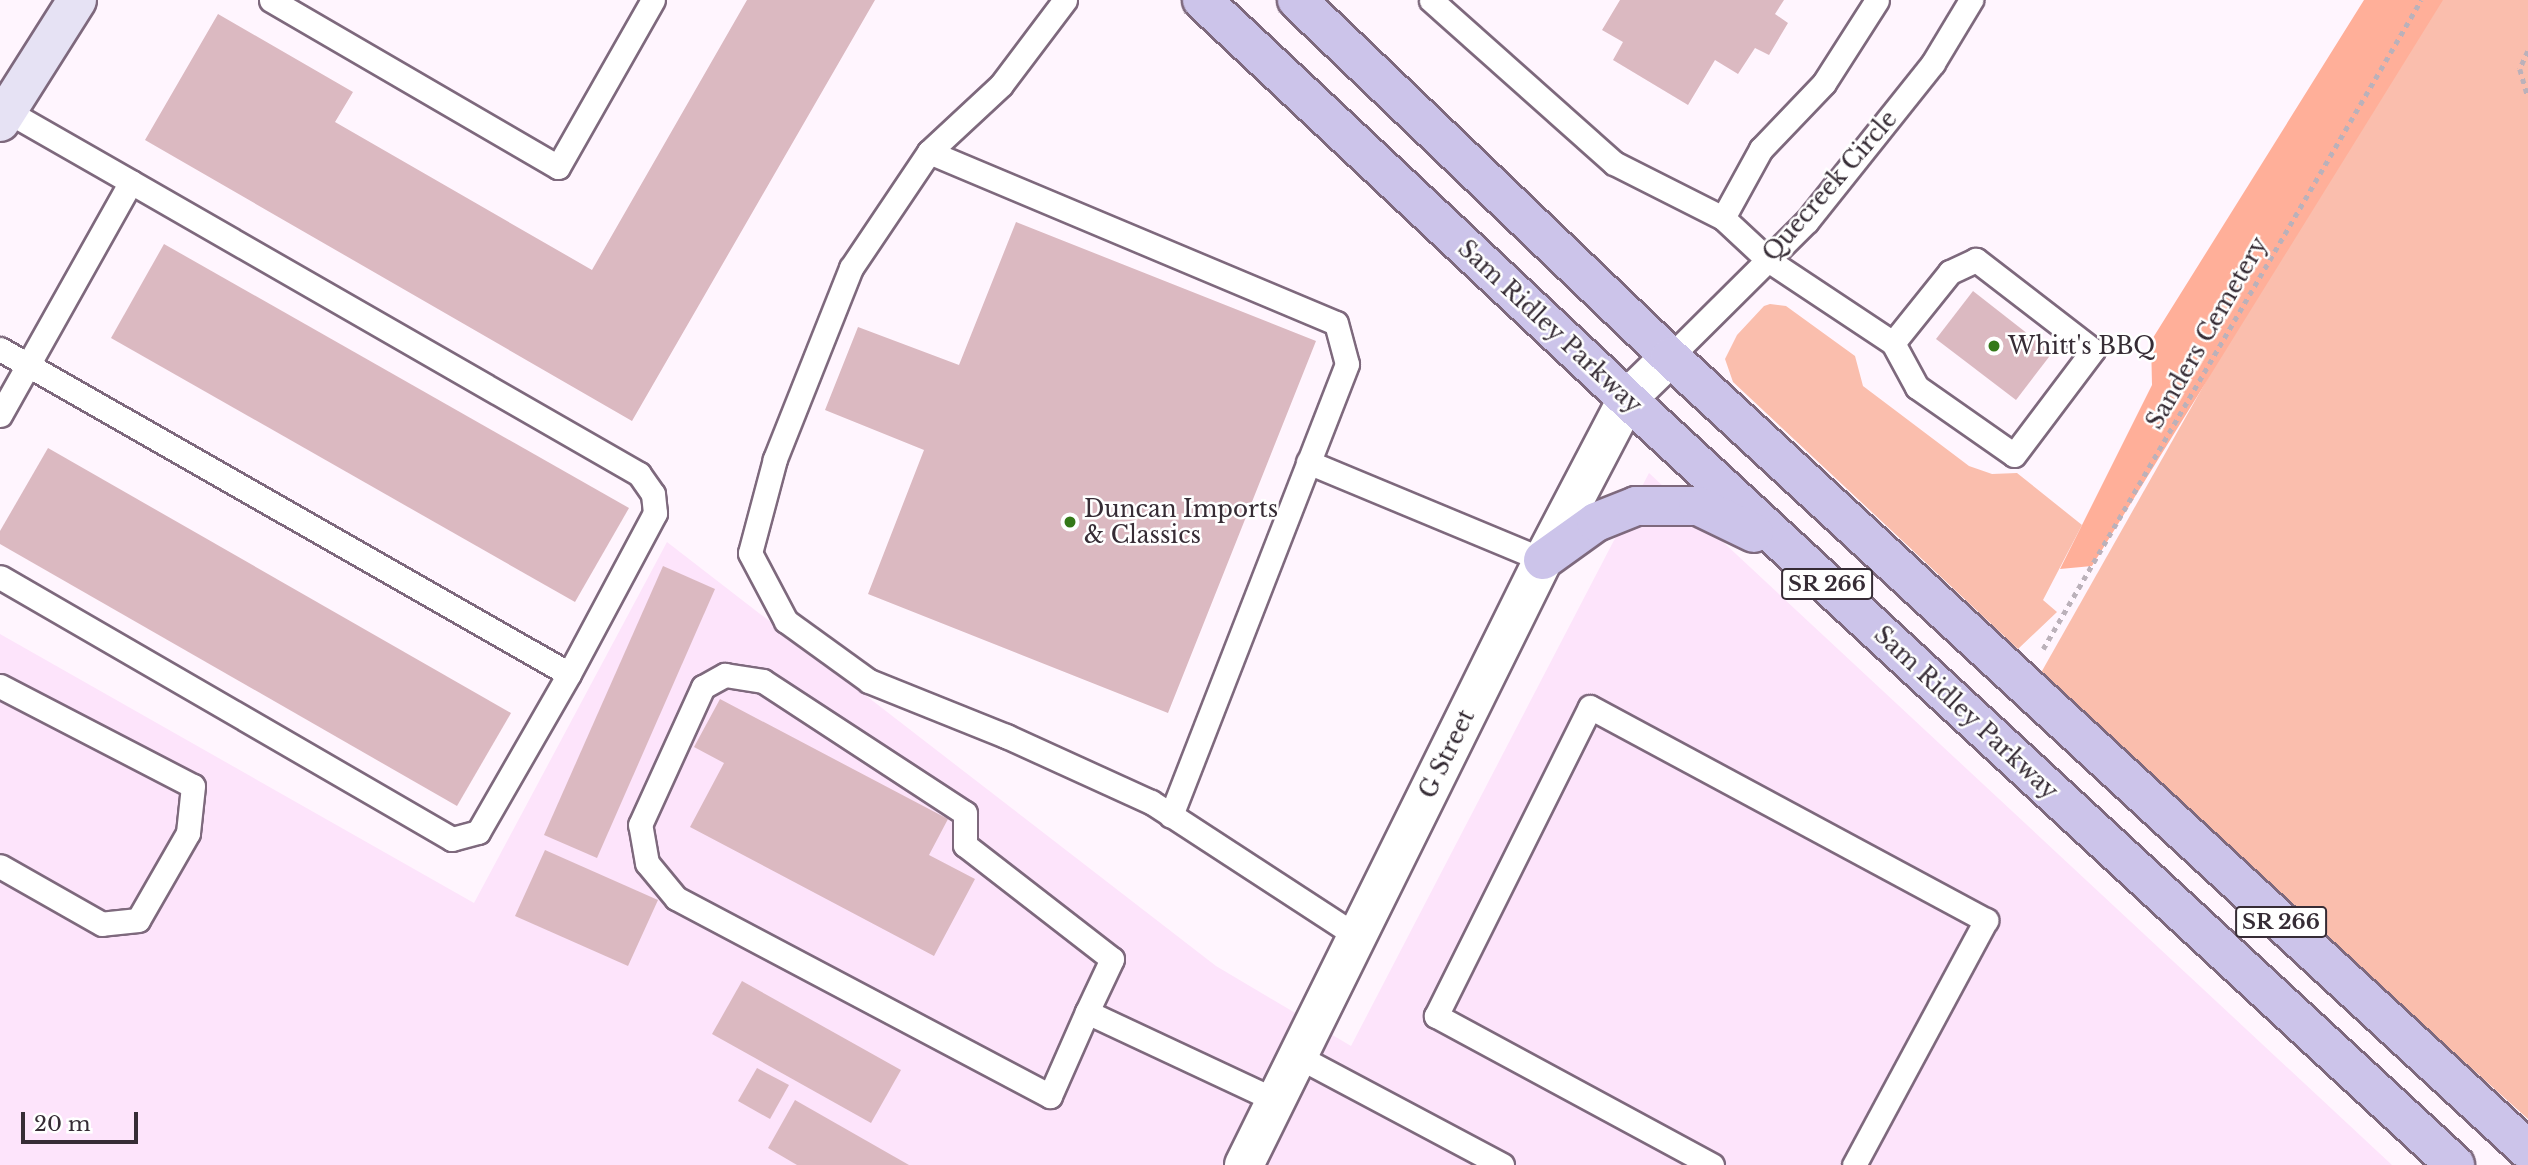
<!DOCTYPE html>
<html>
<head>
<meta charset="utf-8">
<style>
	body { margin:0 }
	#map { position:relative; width:2528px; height:1165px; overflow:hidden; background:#fff5fe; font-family:"Libre Baskerville",serif }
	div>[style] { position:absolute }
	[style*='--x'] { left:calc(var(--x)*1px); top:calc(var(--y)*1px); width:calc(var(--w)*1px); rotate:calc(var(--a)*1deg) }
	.built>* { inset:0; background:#fde4fb }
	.green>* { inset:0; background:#fabead }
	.forest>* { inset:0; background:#ffaf99 }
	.building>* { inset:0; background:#dbb9c1 }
	.path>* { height:4.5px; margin-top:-2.25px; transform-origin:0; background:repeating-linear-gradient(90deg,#bbb1ba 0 5px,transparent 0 10px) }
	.roads { filter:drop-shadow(2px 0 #7e697d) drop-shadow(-2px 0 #7e697d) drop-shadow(0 2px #7e697d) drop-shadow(0 -2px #7e697d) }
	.lane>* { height:23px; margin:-11.5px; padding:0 11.5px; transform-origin:11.5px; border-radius:11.5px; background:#fff }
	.street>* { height:38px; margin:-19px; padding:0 19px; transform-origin:19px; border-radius:19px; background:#fff }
	.secondary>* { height:38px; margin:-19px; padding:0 19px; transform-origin:19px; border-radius:19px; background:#e6e2f4 }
	.primary>* { height:38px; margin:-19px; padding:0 19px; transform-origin:19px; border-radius:19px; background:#ccc4ea }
	.dots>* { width:19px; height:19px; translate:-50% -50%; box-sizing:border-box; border:4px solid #fff; border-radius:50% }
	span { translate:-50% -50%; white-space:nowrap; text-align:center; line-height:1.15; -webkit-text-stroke:5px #fff; paint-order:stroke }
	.shield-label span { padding:2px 5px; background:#fff; border:2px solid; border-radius:5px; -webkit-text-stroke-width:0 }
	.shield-label { font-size:21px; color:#362c35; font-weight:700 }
	.street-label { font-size:23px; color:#362c35 }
	.poi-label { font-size:23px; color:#362c35 }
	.left { translate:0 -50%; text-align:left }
	.scale { position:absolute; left:21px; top:1112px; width:117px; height:32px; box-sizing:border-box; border:4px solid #362c35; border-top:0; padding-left:9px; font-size:21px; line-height:24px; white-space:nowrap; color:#362c35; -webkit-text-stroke:5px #fff; paint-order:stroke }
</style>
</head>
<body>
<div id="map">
	<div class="built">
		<i style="clip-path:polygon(1649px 473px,2392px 1165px,0 1165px,0 634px,474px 903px,667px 542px,1216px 966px,1351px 1046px)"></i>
	</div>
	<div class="green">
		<i style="clip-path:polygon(2422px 0,2528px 0,2528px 1119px,2038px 678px)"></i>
		<i style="clip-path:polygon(1770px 304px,1786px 306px,1855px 356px,1863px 386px,1969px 466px,1992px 474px,2017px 473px,2082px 525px,2043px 600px,2057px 612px,2018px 649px,1733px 382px,1725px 359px,1737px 335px,1764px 306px)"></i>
	</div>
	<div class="forest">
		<i style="clip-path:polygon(2364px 0,2443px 0,2092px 566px,2060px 569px,2152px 385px,2151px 341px)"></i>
	</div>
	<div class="building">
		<i style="clip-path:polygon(747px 0,875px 0,632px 421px,145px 140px,218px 14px,353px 92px,335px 122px,592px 270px)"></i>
		<i style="clip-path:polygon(1620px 0,1784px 0,1775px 14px,1788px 23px,1769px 55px,1755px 48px,1738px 74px,1715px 60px,1688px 105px,1613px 60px,1623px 42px,1602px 30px)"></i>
		<i style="clip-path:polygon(1016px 222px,1316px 341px,1168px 713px,868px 594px,924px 450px,825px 410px,858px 327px,959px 365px)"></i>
		<i style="clip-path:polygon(164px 244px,629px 508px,575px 602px,111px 338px)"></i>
		<i style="clip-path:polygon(1973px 291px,2052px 353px,2016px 400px,1936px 339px)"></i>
		<i style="clip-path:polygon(48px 448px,511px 713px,457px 806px,0 544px,0 531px)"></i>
		<i style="clip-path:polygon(663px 566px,715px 589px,597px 858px,544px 835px)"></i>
		<i style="clip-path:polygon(720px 699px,948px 819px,929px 855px,975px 879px,934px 956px,690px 827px,724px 763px,694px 747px)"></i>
		<i style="clip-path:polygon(545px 850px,658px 900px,628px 966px,515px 916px)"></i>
		<i style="clip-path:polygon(742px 981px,901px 1070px,871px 1123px,712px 1034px)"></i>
		<i style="clip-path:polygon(757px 1068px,789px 1085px,770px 1119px,738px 1101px)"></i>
		<i style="clip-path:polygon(795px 1100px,909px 1165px,797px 1165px,768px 1148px)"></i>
	</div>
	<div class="path">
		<i style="--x:2528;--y:51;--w:20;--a:114"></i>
		<i style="--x:2520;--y:69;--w:29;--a:74"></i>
		<i style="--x:2043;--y:649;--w:751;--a:-59.78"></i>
	</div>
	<div class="roads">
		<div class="lane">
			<i style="--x:271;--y:0;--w:332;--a:30.2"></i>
			<i style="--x:558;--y:167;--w:192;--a:-60.4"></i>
			<i style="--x:1065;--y:0;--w:106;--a:127"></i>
			<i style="--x:1001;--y:85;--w:98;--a:137.1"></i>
			<i style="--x:929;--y:152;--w:140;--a:123.9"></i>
			<i style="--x:851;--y:268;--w:206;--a:111.7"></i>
			<i style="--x:775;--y:459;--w:97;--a:104.9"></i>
			<i style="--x:750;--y:553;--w:77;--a:62.1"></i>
			<i style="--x:786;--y:621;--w:102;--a:35.9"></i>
			<i style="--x:869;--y:681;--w:148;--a:21.9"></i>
			<i style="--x:1006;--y:736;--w:159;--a:24.5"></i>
			<i style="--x:1151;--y:802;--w:247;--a:33.1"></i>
			<i style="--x:1431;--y:0;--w:245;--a:41.7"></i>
			<i style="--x:1614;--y:163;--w:122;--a:26.8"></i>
			<i style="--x:1723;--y:218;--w:79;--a:-61.2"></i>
			<i style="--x:1761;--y:149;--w:91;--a:-46.3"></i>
			<i style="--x:1824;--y:83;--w:98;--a:-57.4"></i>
			<i style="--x:7;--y:111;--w:143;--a:29.8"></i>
			<i style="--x:929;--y:152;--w:441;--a:22.8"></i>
			<i style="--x:1336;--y:323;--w:42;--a:75"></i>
			<i style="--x:1347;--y:364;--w:485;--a:111.3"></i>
			<i style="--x:1723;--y:218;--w:62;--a:43"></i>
			<i style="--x:1768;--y:260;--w:150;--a:33.6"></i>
			<i style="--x:1893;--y:343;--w:50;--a:61.4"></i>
			<i style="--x:1917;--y:387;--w:118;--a:35"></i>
			<i style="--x:2014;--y:455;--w:131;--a:-53"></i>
			<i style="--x:2093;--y:350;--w:148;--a:-142.4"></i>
			<i style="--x:1976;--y:260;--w:29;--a:155"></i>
			<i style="--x:1950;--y:272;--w:91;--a:128.8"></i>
			<i style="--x:0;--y:349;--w:655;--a:29.73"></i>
			<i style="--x:1670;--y:357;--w:193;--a:-44.8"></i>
			<i style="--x:1807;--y:221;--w:202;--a:-51.4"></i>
			<i style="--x:1933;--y:63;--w:74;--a:-58.9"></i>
			<i style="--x:0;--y:415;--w:267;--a:-60.7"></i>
			<i style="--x:131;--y:182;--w:586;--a:29.89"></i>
			<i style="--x:639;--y:474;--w:24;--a:55"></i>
			<i style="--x:653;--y:494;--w:19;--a:84"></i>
			<i style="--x:655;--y:513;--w:183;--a:118.1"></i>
			<i style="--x:569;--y:674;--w:182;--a:119.9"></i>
			<i style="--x:478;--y:832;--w:27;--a:165"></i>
			<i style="--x:452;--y:839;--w:522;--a:-149.9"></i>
			<i style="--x:1308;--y:462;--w:255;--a:22.6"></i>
			<i style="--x:0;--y:686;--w:217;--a:27.4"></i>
			<i style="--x:193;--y:786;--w:47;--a:96.1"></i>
			<i style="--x:188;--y:833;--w:100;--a:119.9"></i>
			<i style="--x:138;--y:920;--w:36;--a:174"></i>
			<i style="--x:102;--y:924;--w:117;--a:-150.4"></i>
			<i style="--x:1087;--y:1012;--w:92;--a:113.8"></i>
			<i style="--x:1050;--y:1096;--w:423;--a:-152.1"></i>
			<i style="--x:676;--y:898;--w:45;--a:-129.6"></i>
			<i style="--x:647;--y:863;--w:39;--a:-100"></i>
			<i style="--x:640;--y:825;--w:152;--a:-65.5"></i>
			<i style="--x:703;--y:687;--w:25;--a:-29"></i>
			<i style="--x:725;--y:675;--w:38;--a:9"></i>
			<i style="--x:763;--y:681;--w:241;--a:33.2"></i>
			<i style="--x:965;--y:813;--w:32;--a:90"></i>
			<i style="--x:965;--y:845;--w:186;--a:37.8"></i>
			<i style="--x:1112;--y:959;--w:59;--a:115.3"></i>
			<i style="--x:1087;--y:1012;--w:210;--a:25.1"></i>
			<i style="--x:1299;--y:1057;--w:230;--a:28"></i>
			<i style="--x:1712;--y:1165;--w:314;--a:-151.6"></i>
			<i style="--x:1436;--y:1016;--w:345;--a:-63.5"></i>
			<i style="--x:1590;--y:707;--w:450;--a:28.3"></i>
			<i style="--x:1986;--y:920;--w:278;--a:118.3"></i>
		</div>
		<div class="street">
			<i style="--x:1244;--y:1165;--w:675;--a:-63.7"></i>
			<i style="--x:1543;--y:560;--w:182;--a:-62.4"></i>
			<i style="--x:1627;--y:399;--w:60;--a:-44.3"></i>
		</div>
		<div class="secondary">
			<i style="--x:0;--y:122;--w:144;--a:-57.7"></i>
		</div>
		<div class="primary">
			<i style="--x:1202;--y:0;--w:583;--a:43.19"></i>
			<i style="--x:1627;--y:399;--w:1128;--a:42.77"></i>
			<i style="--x:1297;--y:0;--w:516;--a:43.74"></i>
			<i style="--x:1670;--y:357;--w:1168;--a:42.75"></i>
			<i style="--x:1543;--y:560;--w:65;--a:-35.6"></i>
			<i style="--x:1596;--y:522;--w:43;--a:-21.8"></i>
			<i style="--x:1636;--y:506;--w:62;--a:0"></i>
			<i style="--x:1698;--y:506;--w:62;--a:25.7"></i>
		</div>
	</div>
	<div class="dots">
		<i style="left:1994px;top:346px;background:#347818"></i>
		<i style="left:1070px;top:522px;background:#347818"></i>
	</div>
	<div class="shield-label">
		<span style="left:1827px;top:584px">SR 266</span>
		<span style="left:2281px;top:922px">SR 266</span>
	</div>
	<div class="street-label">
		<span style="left:1830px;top:186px;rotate:-49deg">Quecreek Circle</span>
		<span style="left:1550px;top:327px;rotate:43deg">Sam Ridley Parkway</span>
		<span style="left:2207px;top:333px;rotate:-60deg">Sanders Cemetery</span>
		<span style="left:1966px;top:713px;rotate:43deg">Sam Ridley Parkway</span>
		<span style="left:1447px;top:754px;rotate:-64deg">G Street</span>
	</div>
	<div class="poi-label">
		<span class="left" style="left:2008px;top:346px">Whitt's BBQ</span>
		<span class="left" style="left:1084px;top:522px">Duncan Imports<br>&amp; Classics</span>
	</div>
	<div class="scale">20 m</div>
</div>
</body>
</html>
